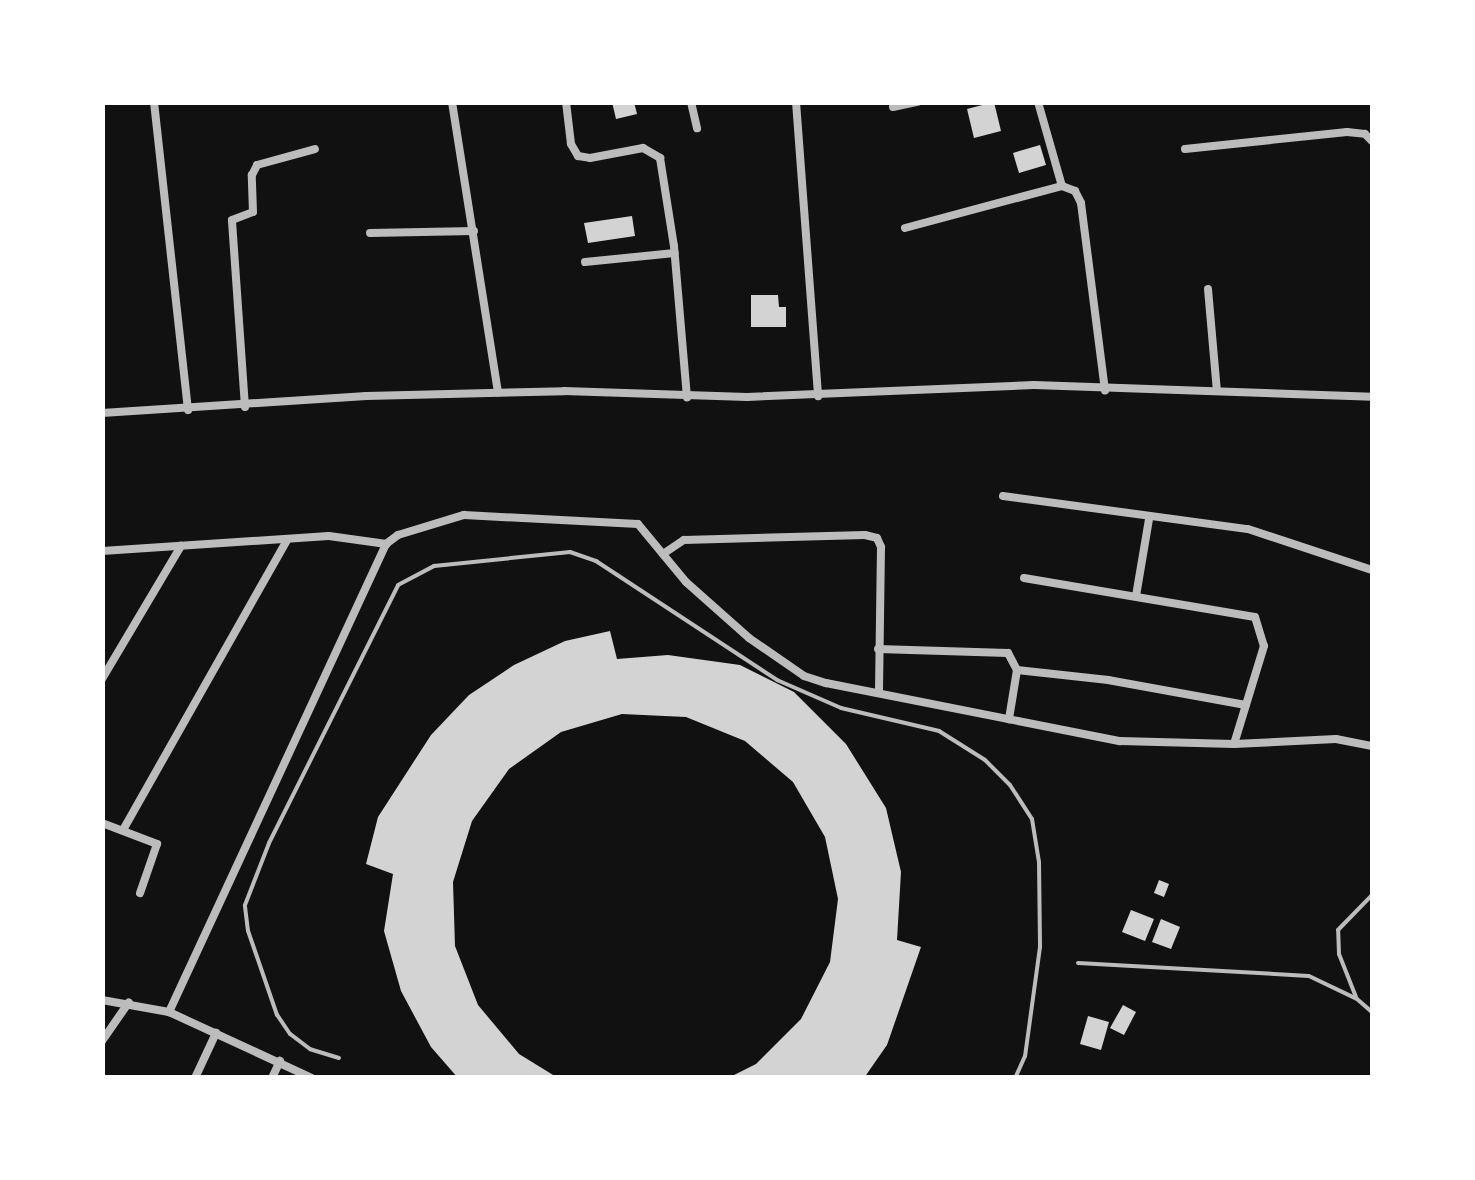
<!DOCTYPE html>
<html>
<head>
<meta charset="utf-8">
<style>
	body { margin:0 }
	#map { position:relative; width:1475px; height:1180px; overflow:hidden; background:#111; font-family:"Work Sans",sans-serif }
	div>[style] { position:absolute }
	[style*='--x'] { left:calc(var(--x)*1px); top:calc(var(--y)*1px); width:calc(var(--w)*1px); rotate:calc(var(--a)*1deg) }
	.building>* { inset:0; background:#d3d3d3 }
	.service>* { height:4px; margin:-2px; padding:0 2px; transform-origin:2px; border-radius:2px; background:#bcbcbc }
	.minor>* { height:8px; margin:-4px; padding:0 4px; transform-origin:4px; border-radius:4px; background:#bcbcbc }
	span { translate:-50% -50%; white-space:nowrap; text-align:center; line-height:1.15; -webkit-text-stroke:10px #fff; paint-order:stroke }
	.frame { position:absolute; inset:0; border:105px solid #fff; pointer-events:none }
</style>
</head>
<body>
<div id="map">
	<div class="building">
		<i style="clip-path:polygon(612px 102px,634px 102px,637px 114px,616px 119px)"></i>
		<i style="clip-path:polygon(994px 102px,1001px 131px,974px 138px,967px 109px)"></i>
		<i style="clip-path:polygon(1040px 145px,1046px 165px,1019px 173px,1013px 153px)"></i>
		<i style="clip-path:polygon(632px 216px,635px 236px,588px 243px,584px 223px)"></i>
		<i style="clip-path:polygon(751px 295px,778px 295px,779px 307px,786px 307px,786px 327px,751px 327px)"></i>
		<i style="clip-path:polygon(610px 631px,617px 659px,668px 655px,740px 665px,794px 692px,846px 744px,886px 808px,901px 872px,897px 940px,921px 947px,887px 1045px,864px 1078px,728px 1078px,756px 1064px,801px 1019px,830px 962px,838px 899px,825px 837px,793px 782px,745px 741px,686px 717px,622px 714px,561px 732px,509px 769px,472px 821px,453px 882px,455px 946px,478px 1005px,519px 1054px,558px 1078px,458px 1078px,431px 1047px,401px 991px,384px 931px,393px 874px,366px 864px,378px 817px,431px 735px,469px 695px,514px 665px,565px 641px)"></i>
		<i style="clip-path:polygon(1159px 880px,1169px 884px,1164px 897px,1154px 893px)"></i>
		<i style="clip-path:polygon(1131px 910px,1154px 919px,1145px 941px,1122px 932px)"></i>
		<i style="clip-path:polygon(1161px 919px,1180px 927px,1171px 949px,1152px 942px)"></i>
		<i style="clip-path:polygon(1123px 1005px,1136px 1012px,1124px 1035px,1110px 1028px)"></i>
		<i style="clip-path:polygon(1088px 1016px,1109px 1022px,1101px 1050px,1080px 1044px)"></i>
	</div>
	<div class="service">
		<i style="--x:1078;--y:963;--w:231;--a:3.2"></i>
		<i style="--x:1309;--y:976;--w:53;--a:25.6"></i>
		<i style="--x:1357;--y:999;--w:20;--a:41"></i>
		<i style="--x:1356;--y:997;--w:46;--a:-111.6"></i>
		<i style="--x:1339;--y:954;--w:24;--a:-92"></i>
		<i style="--x:1338;--y:930;--w:49;--a:-45.8"></i>
		<i style="--x:339;--y:1058;--w:30;--a:-163"></i>
		<i style="--x:310;--y:1049;--w:25;--a:-143"></i>
		<i style="--x:290;--y:1034;--w:23;--a:-124"></i>
		<i style="--x:277;--y:1015;--w:89;--a:-109"></i>
		<i style="--x:248;--y:931;--w:26;--a:-97"></i>
		<i style="--x:245;--y:905;--w:66;--a:-68.8"></i>
		<i style="--x:269;--y:843;--w:288;--a:-63.4"></i>
		<i style="--x:398;--y:585;--w:41;--a:-27.8"></i>
		<i style="--x:434;--y:566;--w:137;--a:-5.9"></i>
		<i style="--x:570;--y:552;--w:28;--a:19"></i>
		<i style="--x:596;--y:561;--w:217;--a:33.3"></i>
		<i style="--x:777;--y:680;--w:70;--a:23.6"></i>
		<i style="--x:841;--y:708;--w:101;--a:13.2"></i>
		<i style="--x:939;--y:731;--w:54;--a:32.2"></i>
		<i style="--x:985;--y:760;--w:35;--a:45"></i>
		<i style="--x:1010;--y:785;--w:40;--a:57.1"></i>
		<i style="--x:1032;--y:819;--w:44;--a:80.8"></i>
		<i style="--x:1039;--y:862;--w:85;--a:89.3"></i>
		<i style="--x:1040;--y:947;--w:110;--a:97.8"></i>
		<i style="--x:1025;--y:1056;--w:24;--a:114"></i>
	</div>
	<div class="minor">
		<i style="--x:154;--y:102;--w:310;--a:83.7"></i>
		<i style="--x:452;--y:102;--w:294;--a:81"></i>
		<i style="--x:566;--y:102;--w:42;--a:83.2"></i>
		<i style="--x:571;--y:144;--w:14;--a:60"></i>
		<i style="--x:578;--y:156;--w:12;--a:9"></i>
		<i style="--x:590;--y:158;--w:54;--a:-10.7"></i>
		<i style="--x:643;--y:148;--w:20;--a:30"></i>
		<i style="--x:660;--y:158;--w:89;--a:81"></i>
		<i style="--x:674;--y:246;--w:152;--a:85.1"></i>
		<i style="--x:691;--y:102;--w:27;--a:77"></i>
		<i style="--x:796;--y:102;--w:295;--a:85.7"></i>
		<i style="--x:1038;--y:102;--w:87;--a:74.1"></i>
		<i style="--x:893;--y:107;--w:25;--a:-12"></i>
		<i style="--x:1185;--y:149;--w:163;--a:-6"></i>
		<i style="--x:1347;--y:132;--w:18;--a:6"></i>
		<i style="--x:1365;--y:134;--w:10;--a:45"></i>
		<i style="--x:905;--y:228;--w:163;--a:-15"></i>
		<i style="--x:1062;--y:186;--w:14;--a:21"></i>
		<i style="--x:1075;--y:191;--w:13;--a:63"></i>
		<i style="--x:1081;--y:203;--w:189;--a:82.7"></i>
		<i style="--x:370;--y:233;--w:104;--a:-1.1"></i>
		<i style="--x:585;--y:262;--w:90;--a:-5.7"></i>
		<i style="--x:1208;--y:289;--w:102;--a:85"></i>
		<i style="--x:245;--y:407;--w:187;--a:-94"></i>
		<i style="--x:232;--y:220;--w:22;--a:-21"></i>
		<i style="--x:253;--y:212;--w:37;--a:-92"></i>
		<i style="--x:252;--y:175;--w:11;--a:-63"></i>
		<i style="--x:257;--y:165;--w:60;--a:-15.4"></i>
		<i style="--x:102;--y:413;--w:265;--a:-3.7"></i>
		<i style="--x:366;--y:396;--w:198;--a:-1.4"></i>
		<i style="--x:564;--y:391;--w:183;--a:1.9"></i>
		<i style="--x:747;--y:397;--w:287;--a:-2.4"></i>
		<i style="--x:1034;--y:385;--w:338;--a:2"></i>
		<i style="--x:1003;--y:496;--w:247;--a:7.7"></i>
		<i style="--x:1248;--y:529;--w:131;--a:18.3"></i>
		<i style="--x:102;--y:551;--w:227;--a:-3.8"></i>
		<i style="--x:329;--y:536;--w:58;--a:8"></i>
		<i style="--x:663;--y:554;--w:25;--a:-34"></i>
		<i style="--x:684;--y:540;--w:181;--a:-1.6"></i>
		<i style="--x:865;--y:535;--w:12;--a:14"></i>
		<i style="--x:877;--y:538;--w:10;--a:66"></i>
		<i style="--x:881;--y:547;--w:146;--a:90.8"></i>
		<i style="--x:1024;--y:578;--w:234;--a:9.6"></i>
		<i style="--x:1255;--y:617;--w:30;--a:73"></i>
		<i style="--x:1264;--y:646;--w:102;--a:107"></i>
		<i style="--x:1136;--y:596;--w:78;--a:-80.4"></i>
		<i style="--x:878;--y:649;--w:130;--a:1.8"></i>
		<i style="--x:1008;--y:653;--w:19;--a:62"></i>
		<i style="--x:1017;--y:670;--w:50;--a:99.3"></i>
		<i style="--x:1017;--y:670;--w:92;--a:6.3"></i>
		<i style="--x:1108;--y:680;--w:140;--a:10.3"></i>
		<i style="--x:102;--y:679;--w:155;--a:-59.3"></i>
		<i style="--x:102;--y:823;--w:59;--a:20.9"></i>
		<i style="--x:157;--y:844;--w:52;--a:109.1"></i>
		<i style="--x:123;--y:830;--w:333;--a:-60.5"></i>
		<i style="--x:102;--y:1000;--w:68;--a:10.2"></i>
		<i style="--x:169;--y:1012;--w:157;--a:24.8"></i>
		<i style="--x:169;--y:1012;--w:516;--a:-65.12"></i>
		<i style="--x:386;--y:544;--w:15;--a:-37"></i>
		<i style="--x:398;--y:535;--w:69;--a:-16.9"></i>
		<i style="--x:464;--y:515;--w:174;--a:3"></i>
		<i style="--x:638;--y:524;--w:75;--a:50.4"></i>
		<i style="--x:686;--y:582;--w:84;--a:41.6"></i>
		<i style="--x:749;--y:638;--w:67;--a:34.6"></i>
		<i style="--x:804;--y:676;--w:23;--a:18"></i>
		<i style="--x:826;--y:683;--w:300;--a:11.2"></i>
		<i style="--x:1120;--y:741;--w:114;--a:1.5"></i>
		<i style="--x:1234;--y:744;--w:102;--a:-2.8"></i>
		<i style="--x:1336;--y:739;--w:37;--a:11"></i>
		<i style="--x:102;--y:1041;--w:47;--a:-55.3"></i>
		<i style="--x:195;--y:1078;--w:50;--a:-65"></i>
		<i style="--x:272;--y:1078;--w:19;--a:-65"></i>
	</div>
	<div class="frame"></div>
</div>
</body>
</html>
